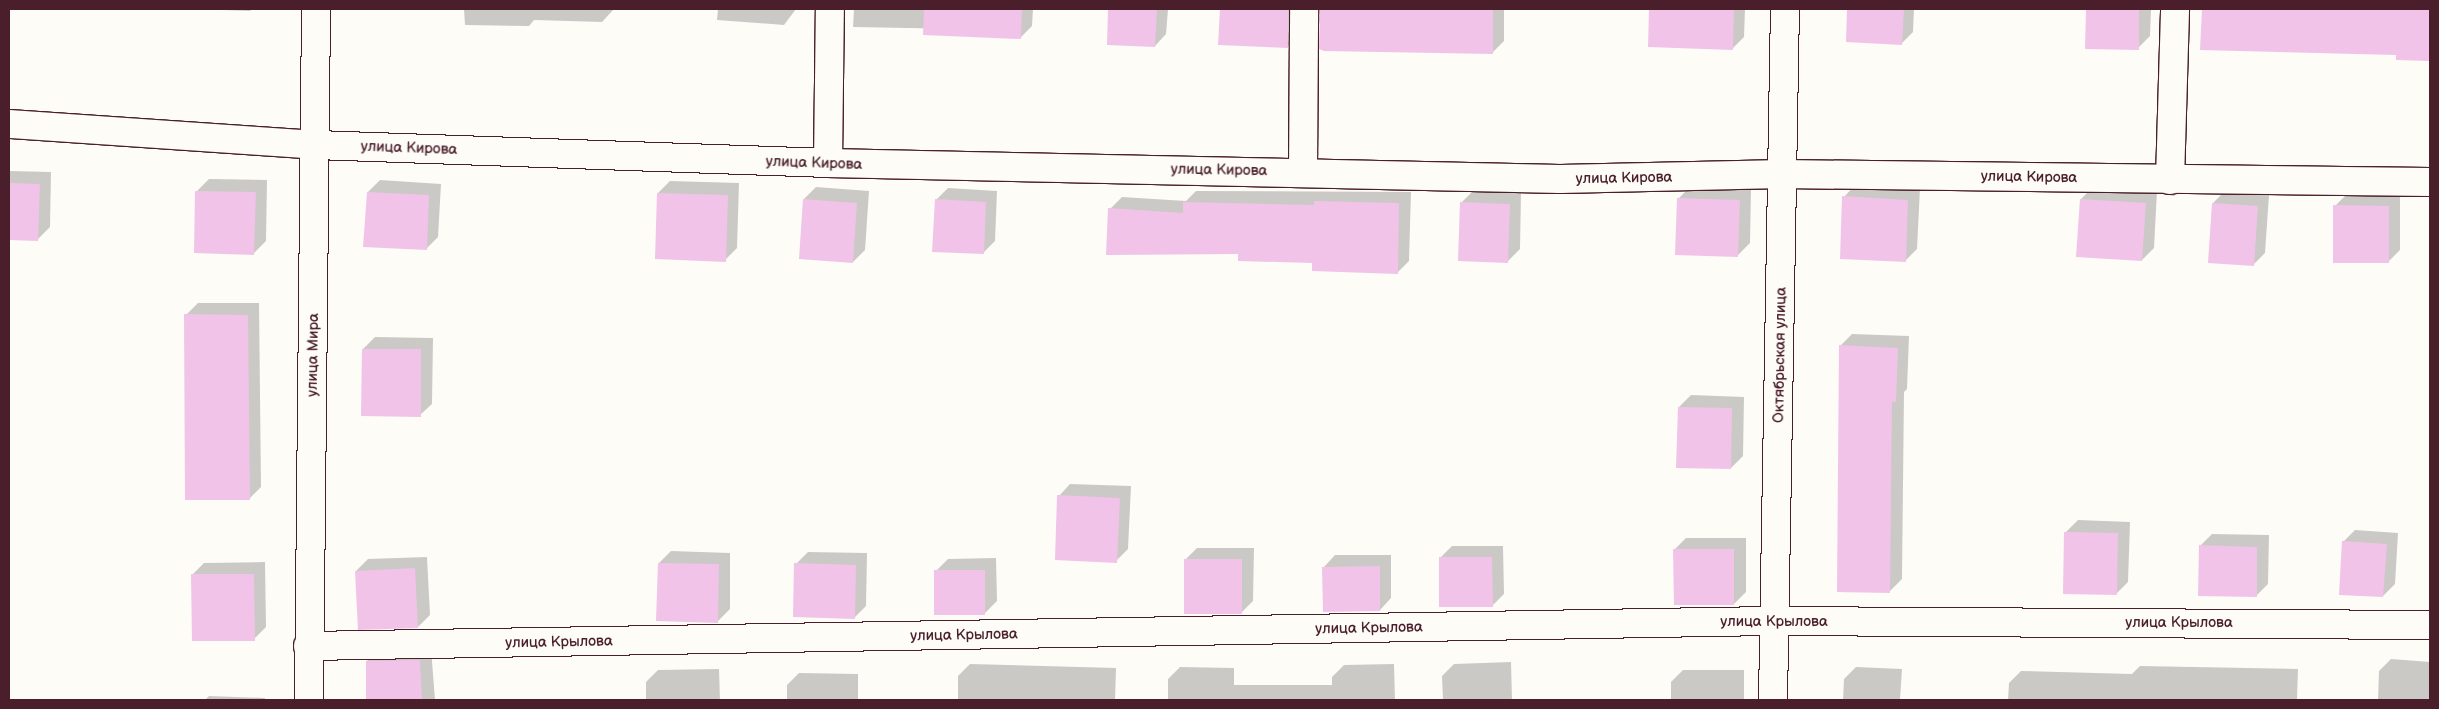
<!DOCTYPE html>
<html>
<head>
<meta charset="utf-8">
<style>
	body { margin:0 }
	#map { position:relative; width:2439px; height:709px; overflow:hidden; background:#fdfcf7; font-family:"Balsamiq Sans",sans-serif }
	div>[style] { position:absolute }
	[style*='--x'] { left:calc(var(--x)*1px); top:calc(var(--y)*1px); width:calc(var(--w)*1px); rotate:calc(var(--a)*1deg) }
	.shadow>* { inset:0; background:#0003 }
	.building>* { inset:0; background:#f1c3e8 }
	.roads { filter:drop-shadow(1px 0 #4a1f2b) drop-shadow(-1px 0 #4a1f2b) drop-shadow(0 1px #4a1f2b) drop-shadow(0 -1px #4a1f2b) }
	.street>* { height:28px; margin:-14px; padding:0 14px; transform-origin:14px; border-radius:14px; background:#fdfcf7 }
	span { translate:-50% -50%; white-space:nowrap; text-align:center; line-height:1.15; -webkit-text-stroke:4px #fdfcf7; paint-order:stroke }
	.street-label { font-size:15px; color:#4a1f2b }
	.frame { position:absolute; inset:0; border:10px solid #4a1f2b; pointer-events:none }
</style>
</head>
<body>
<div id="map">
	<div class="shadow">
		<i style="clip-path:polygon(193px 9px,252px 9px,250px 11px)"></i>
		<i style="clip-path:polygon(464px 9px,614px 9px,602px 22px,534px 20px,529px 26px,465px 25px)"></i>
		<i style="clip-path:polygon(718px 9px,796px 9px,784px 25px,717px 20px)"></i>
		<i style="clip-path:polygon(854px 9px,1033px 9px,1032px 26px,1020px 38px,962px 29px,853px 27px)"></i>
		<i style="clip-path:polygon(1110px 9px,1168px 9px,1166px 34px,1155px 46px,1108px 43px)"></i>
		<i style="clip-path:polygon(1221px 9px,1300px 9px,1300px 34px,1288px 46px,1220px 43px)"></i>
		<i style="clip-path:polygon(1321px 9px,1504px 9px,1504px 41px,1492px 53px,1321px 48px)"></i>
		<i style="clip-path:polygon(1650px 9px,1745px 9px,1744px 37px,1732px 49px,1649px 46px)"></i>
		<i style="clip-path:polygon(1849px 9px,1914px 9px,1913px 32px,1901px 44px,1847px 41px)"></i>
		<i style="clip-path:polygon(2087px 9px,2151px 9px,2150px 36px,2138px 48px,2087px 48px)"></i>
		<i style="clip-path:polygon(2203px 9px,2430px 9px,2430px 60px,2397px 59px,2397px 54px,2202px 49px)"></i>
		<i style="clip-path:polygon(9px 171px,51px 172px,50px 227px,38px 239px,9px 238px)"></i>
		<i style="clip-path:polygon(209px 179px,267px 180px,266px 241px,254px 253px,197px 191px)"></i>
		<i style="clip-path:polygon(380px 180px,441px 184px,438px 237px,426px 249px,368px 192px)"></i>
		<i style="clip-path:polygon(670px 181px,739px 183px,737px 248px,725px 260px,658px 193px)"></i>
		<i style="clip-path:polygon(1855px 185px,1920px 188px,1917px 249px,1905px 261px,1844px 197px)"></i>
		<i style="clip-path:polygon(816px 187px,869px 191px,865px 250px,853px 262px,804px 199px)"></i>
		<i style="clip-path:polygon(1690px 187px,1751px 189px,1750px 243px,1738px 255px,1678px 199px)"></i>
		<i style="clip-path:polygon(2093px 187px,2157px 191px,2154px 248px,2142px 260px,2077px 256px,2081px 199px)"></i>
		<i style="clip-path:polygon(948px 188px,997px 191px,995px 241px,983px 253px,936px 200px)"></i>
		<i style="clip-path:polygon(1196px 191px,1411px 192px,1409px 261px,1397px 273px,1240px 253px,1110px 209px,1122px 197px,1186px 201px)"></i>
		<i style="clip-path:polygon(1473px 191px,1521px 192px,1520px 249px,1508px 261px,1461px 203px)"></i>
		<i style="clip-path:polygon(2225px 191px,2269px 195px,2265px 253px,2253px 265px,2213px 203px)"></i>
		<i style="clip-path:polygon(2347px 194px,2400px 194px,2400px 250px,2388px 262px,2335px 206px)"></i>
		<i style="clip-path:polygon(198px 303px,259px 303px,261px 487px,249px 499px,186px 315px)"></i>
		<i style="clip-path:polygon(1852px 334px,1909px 336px,1907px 389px,1904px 392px,1902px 579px,1890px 591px,1840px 346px)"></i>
		<i style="clip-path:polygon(375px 337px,433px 338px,432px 404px,420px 415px,363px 349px)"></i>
		<i style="clip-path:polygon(1691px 395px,1744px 397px,1743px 456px,1731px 468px,1679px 407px)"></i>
		<i style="clip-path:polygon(1070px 484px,1131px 486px,1128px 549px,1116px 561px,1059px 496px)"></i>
		<i style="clip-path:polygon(2078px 520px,2130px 522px,2128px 582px,2116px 594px,2066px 532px)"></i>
		<i style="clip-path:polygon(2355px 530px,2398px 533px,2395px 584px,2383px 596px,2343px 542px)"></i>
		<i style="clip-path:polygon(2212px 534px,2269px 535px,2268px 584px,2256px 596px,2200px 546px)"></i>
		<i style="clip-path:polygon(1686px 538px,1746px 538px,1746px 592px,1734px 604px,1674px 550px)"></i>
		<i style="clip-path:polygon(1452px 546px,1503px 546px,1504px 594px,1492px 606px,1440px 558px)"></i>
		<i style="clip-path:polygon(1197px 548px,1254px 548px,1253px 601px,1241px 613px,1185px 560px)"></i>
		<i style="clip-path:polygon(671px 551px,730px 553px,730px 609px,718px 621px,659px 563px)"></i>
		<i style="clip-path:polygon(808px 552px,867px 553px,866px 606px,854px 618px,796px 564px)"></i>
		<i style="clip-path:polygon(1335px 555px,1391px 555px,1391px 598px,1380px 610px,1324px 567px)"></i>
		<i style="clip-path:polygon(427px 557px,430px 615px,418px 627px,356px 571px,368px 559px)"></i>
		<i style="clip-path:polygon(996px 558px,997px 601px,985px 613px,936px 571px,948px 559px)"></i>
		<i style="clip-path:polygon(265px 562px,266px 627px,254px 639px,192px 575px,204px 563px)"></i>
		<i style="clip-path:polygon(431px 648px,435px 700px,367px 700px,367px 661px,379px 649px)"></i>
		<i style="clip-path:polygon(2391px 659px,2430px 662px,2430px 700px,2378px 700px,2379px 671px)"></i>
		<i style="clip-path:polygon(1511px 662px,1512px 700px,1443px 700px,1442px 676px,1454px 664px)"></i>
		<i style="clip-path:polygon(970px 664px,1116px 668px,1115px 700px,958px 700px,958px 676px)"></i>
		<i style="clip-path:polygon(1394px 664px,1395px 700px,1168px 700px,1168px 679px,1180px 667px,1234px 668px,1234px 685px,1332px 685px,1332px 677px,1344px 665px)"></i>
		<i style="clip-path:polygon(2140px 666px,2298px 669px,2297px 700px,2008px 700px,2009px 683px,2021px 671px,2132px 674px)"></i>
		<i style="clip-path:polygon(1856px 667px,1902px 669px,1900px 700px,1843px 700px,1844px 679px)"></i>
		<i style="clip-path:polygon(719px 669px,720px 700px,646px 700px,646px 682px,658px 670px)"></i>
		<i style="clip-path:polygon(1683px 670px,1744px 670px,1744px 700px,1671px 700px,1671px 682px)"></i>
		<i style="clip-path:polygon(799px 673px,858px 674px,858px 700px,787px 700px,787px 685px)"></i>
		<i style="clip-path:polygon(209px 696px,265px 698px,265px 700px,205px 700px)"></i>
	</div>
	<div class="building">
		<i style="clip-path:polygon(924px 9px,1022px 9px,1021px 39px,923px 35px)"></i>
		<i style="clip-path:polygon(1108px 9px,1157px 9px,1155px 47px,1107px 45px)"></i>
		<i style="clip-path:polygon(1220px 9px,1288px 9px,1288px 48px,1218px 45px)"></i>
		<i style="clip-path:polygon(1320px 9px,1493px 9px,1493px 54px,1324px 51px,1319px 49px)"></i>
		<i style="clip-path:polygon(1649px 9px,1734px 9px,1733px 50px,1648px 47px)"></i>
		<i style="clip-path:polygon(1847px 9px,1904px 9px,1902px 45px,1846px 42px)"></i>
		<i style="clip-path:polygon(2086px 9px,2139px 9px,2139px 50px,2085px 49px)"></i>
		<i style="clip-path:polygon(2202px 9px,2430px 10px,2430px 61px,2396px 60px,2396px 55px,2200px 50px)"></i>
		<i style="clip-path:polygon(9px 183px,40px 184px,38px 241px,9px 240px)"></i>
		<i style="clip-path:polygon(195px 191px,256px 192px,254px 255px,194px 253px)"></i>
		<i style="clip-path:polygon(367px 192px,429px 195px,427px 250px,363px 247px)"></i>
		<i style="clip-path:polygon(657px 193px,728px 195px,726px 262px,655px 259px)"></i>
		<i style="clip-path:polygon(1842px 196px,1908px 200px,1906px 262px,1840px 259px)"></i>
		<i style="clip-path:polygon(1677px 198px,1740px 200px,1738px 257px,1675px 255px)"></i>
		<i style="clip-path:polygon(803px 199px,857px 203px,853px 263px,799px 259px)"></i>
		<i style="clip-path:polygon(935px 199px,986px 202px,984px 254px,932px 252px)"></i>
		<i style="clip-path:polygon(2080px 199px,2146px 203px,2142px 261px,2076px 257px)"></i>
		<i style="clip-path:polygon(1314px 201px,1399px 203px,1398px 274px,1312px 271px,1312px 263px,1238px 261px,1238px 254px,1106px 255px,1108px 208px,1183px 213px,1183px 202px,1314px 205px)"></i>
		<i style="clip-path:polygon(1460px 202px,1510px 204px,1508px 263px,1458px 261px)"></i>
		<i style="clip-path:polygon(2212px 203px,2258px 206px,2254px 266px,2208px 263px)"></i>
		<i style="clip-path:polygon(2333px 205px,2389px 206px,2389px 263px,2333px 263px)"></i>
		<i style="clip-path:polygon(184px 314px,248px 315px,250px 500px,185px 500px)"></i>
		<i style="clip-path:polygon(1839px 345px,1898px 348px,1896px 402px,1892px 402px,1890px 593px,1837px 592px)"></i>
		<i style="clip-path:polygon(362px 349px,421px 349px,421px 417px,361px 416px)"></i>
		<i style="clip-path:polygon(1678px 407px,1732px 408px,1731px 469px,1676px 468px)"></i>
		<i style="clip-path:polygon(1057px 495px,1120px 498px,1117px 563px,1055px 560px)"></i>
		<i style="clip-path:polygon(2064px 532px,2118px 533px,2117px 595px,2063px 594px)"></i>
		<i style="clip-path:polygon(2342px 541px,2387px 544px,2383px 597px,2339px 595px)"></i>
		<i style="clip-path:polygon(2199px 545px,2257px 547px,2257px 597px,2198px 596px)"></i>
		<i style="clip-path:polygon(1673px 549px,1734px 549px,1734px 605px,1674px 605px)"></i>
		<i style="clip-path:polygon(1439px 557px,1492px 557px,1493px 607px,1439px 607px)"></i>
		<i style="clip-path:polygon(1184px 559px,1242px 559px,1242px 614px,1184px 614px)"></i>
		<i style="clip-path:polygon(658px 563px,719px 564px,718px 623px,656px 621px)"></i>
		<i style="clip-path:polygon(794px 563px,856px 565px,855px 619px,793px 617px)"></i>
		<i style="clip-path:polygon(1380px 566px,1380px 611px,1323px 612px,1322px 567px)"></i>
		<i style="clip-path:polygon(415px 568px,418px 628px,358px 630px,355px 571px)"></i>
		<i style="clip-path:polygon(934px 570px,985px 570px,985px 615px,934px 615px)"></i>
		<i style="clip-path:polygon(191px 574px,254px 574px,255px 641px,192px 641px)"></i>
		<i style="clip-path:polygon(420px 660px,422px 700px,366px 700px,366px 661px)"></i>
	</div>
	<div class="roads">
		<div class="street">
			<i style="--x:9;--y:124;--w:308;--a:3.9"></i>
			<i style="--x:316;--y:145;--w:512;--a:2.01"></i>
			<i style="--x:828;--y:163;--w:732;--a:1.25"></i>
			<i style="--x:1560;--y:179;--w:223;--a:-1.3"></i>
			<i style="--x:1783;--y:174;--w:647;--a:0.71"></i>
			<i style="--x:828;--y:163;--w:154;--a:-89.3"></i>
			<i style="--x:1303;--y:171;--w:162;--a:-89.6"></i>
			<i style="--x:2170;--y:180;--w:171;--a:-88.3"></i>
			<i style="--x:308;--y:646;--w:1467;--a:-0.98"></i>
			<i style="--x:1775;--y:621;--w:655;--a:0.35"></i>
			<i style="--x:309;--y:700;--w:691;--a:-89.42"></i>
			<i style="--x:1773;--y:700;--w:691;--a:-89.01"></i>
		</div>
	</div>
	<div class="street-label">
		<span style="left:409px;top:148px;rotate:2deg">улица Кирова</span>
		<span style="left:814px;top:163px;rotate:2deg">улица Кирова</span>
		<span style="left:1219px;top:170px;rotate:1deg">улица Кирова</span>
		<span style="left:2029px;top:177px;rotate:1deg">улица Кирова</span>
		<span style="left:1624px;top:178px;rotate:-1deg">улица Кирова</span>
		<span style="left:313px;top:355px;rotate:-89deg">улица Мира</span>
		<span style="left:1780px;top:355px;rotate:-89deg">Октябрьская улица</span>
		<span style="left:1774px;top:622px">улица Крылова</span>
		<span style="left:2179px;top:623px">улица Крылова</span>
		<span style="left:1369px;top:628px;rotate:-1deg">улица Крылова</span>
		<span style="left:964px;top:635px;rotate:-1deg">улица Крылова</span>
		<span style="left:559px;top:642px;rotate:-1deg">улица Крылова</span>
	</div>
	<div class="frame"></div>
</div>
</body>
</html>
